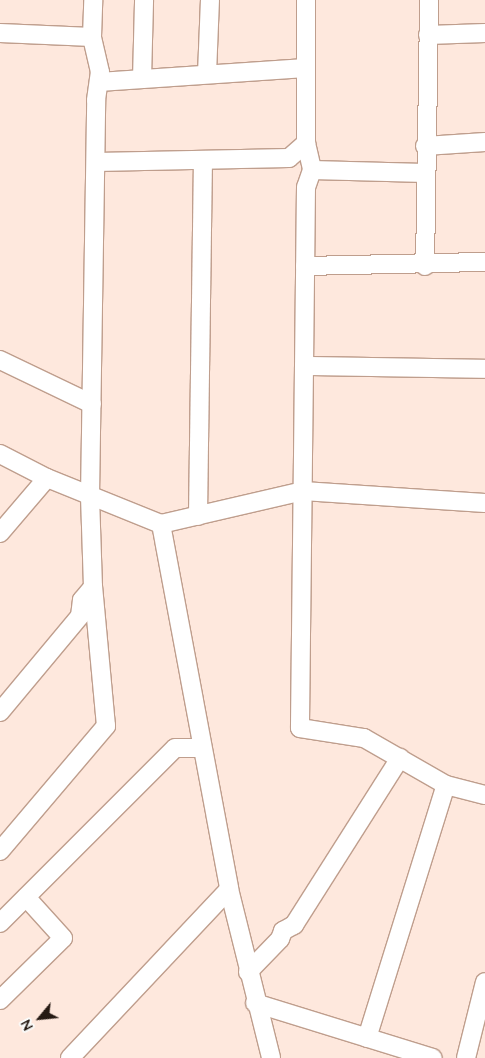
<!DOCTYPE html>
<html>
<head>
<meta charset="utf-8">
<style>
	body { margin:0 }
	#map { position:relative; width:485px; height:1058px; overflow:hidden; background:#fee8dd; font-family:Quicksand,sans-serif }
	div>[style] { position:absolute }
	[style*='--x'] { left:calc(var(--x)*1px); top:calc(var(--y)*1px); width:calc(var(--w)*1px); rotate:calc(var(--a)*1deg) }
	.roads { filter:drop-shadow(1px 0 #bf9e8d) drop-shadow(-1px 0 #bf9e8d) drop-shadow(0 1px #bf9e8d) drop-shadow(0 -1px #bf9e8d) }
	.minor>* { height:18px; margin:-9px; padding:0 9px; transform-origin:9px; border-radius:9px; background:#fff }
	span { translate:-50% -50%; white-space:nowrap; text-align:center; line-height:1.15; -webkit-text-stroke:4.5px #fafbfa; paint-order:stroke }
	.north { position:absolute; left:15px; top:993px; width:50px; height:50px; -webkit-text-stroke:4px #fafbfa; paint-order:stroke; rotate:242deg; font-size:14px; font-weight:700; line-height:20px; text-align:center; color:#261a13 }
	.north::after { content:''; display:block; margin:auto; width:18px; height:22px; background:#261a13; clip-path:polygon(50% 0,100% 100%,50% 72%,0 100%) }
</style>
</head>
<body>
<div id="map">
	<div class="roads">
		<div class="minor">
			<i style="--x:306;--y:0;--w:143;--a:90"></i>
			<i style="--x:306;--y:143;--w:28;--a:77"></i>
			<i style="--x:312;--y:170;--w:18;--a:109"></i>
			<i style="--x:306;--y:187;--w:541;--a:90.64"></i>
			<i style="--x:300;--y:728;--w:65;--a:8.9"></i>
			<i style="--x:364;--y:738;--w:95;--a:29.8"></i>
			<i style="--x:446;--y:785;--w:40;--a:14.4"></i>
			<i style="--x:0;--y:33;--w:92;--a:2.5"></i>
			<i style="--x:428;--y:35;--w:57;--a:-2"></i>
			<i style="--x:207;--y:74;--w:74;--a:-87.7"></i>
			<i style="--x:142;--y:79;--w:79;--a:-88.5"></i>
			<i style="--x:99;--y:82;--w:207;--a:-3.9"></i>
			<i style="--x:425;--y:146;--w:60;--a:-3.8"></i>
			<i style="--x:96;--y:162;--w:193;--a:-1.2"></i>
			<i style="--x:289;--y:158;--w:23;--a:-41"></i>
			<i style="--x:312;--y:170;--w:113;--a:1.5"></i>
			<i style="--x:305;--y:266;--w:180;--a:-1.3"></i>
			<i style="--x:425;--y:266;--w:266;--a:-89.1"></i>
			<i style="--x:0;--y:360;--w:102;--a:25.6"></i>
			<i style="--x:304;--y:366;--w:181;--a:0.9"></i>
			<i style="--x:0;--y:454;--w:53;--a:27.1"></i>
			<i style="--x:47;--y:478;--w:123;--a:22"></i>
			<i style="--x:161;--y:524;--w:146;--a:-13.1"></i>
			<i style="--x:303;--y:491;--w:182;--a:3.8"></i>
			<i style="--x:198;--y:516;--w:356;--a:-89.2"></i>
			<i style="--x:161;--y:524;--w:371;--a:79.4"></i>
			<i style="--x:229;--y:889;--w:174;--a:76"></i>
			<i style="--x:0;--y:533;--w:72;--a:-49.5"></i>
			<i style="--x:0;--y:712;--w:125;--a:-50.2"></i>
			<i style="--x:80;--y:616;--w:16;--a:-83"></i>
			<i style="--x:82;--y:600;--w:17;--a:-50"></i>
			<i style="--x:93;--y:587;--w:91;--a:-91.9"></i>
			<i style="--x:90;--y:496;--w:396;--a:-89.1"></i>
			<i style="--x:96;--y:100;--w:28;--a:-82"></i>
			<i style="--x:100;--y:72;--w:36;--a:-103"></i>
			<i style="--x:92;--y:37;--w:37;--a:-88"></i>
			<i style="--x:0;--y:851;--w:164;--a:-49.7"></i>
			<i style="--x:106;--y:726;--w:140;--a:-95.3"></i>
			<i style="--x:0;--y:923;--w:247;--a:-45"></i>
			<i style="--x:175;--y:748;--w:26;--a:0"></i>
			<i style="--x:248;--y:972;--w:46;--a:-45.9"></i>
			<i style="--x:280;--y:939;--w:9;--a:-69"></i>
			<i style="--x:283;--y:931;--w:13;--a:-29"></i>
			<i style="--x:294;--y:925;--w:198;--a:-57.6"></i>
			<i style="--x:0;--y:1000;--w:88;--a:-44.5"></i>
			<i style="--x:63;--y:938;--w:55;--a:-132.1"></i>
			<i style="--x:255;--y:1003;--w:186;--a:17.2"></i>
			<i style="--x:367;--y:1038;--w:265;--a:-72.7"></i>
			<i style="--x:70;--y:1058;--w:232;--a:-46.7"></i>
			<i style="--x:466;--y:1058;--w:78;--a:-76"></i>
		</div>
	</div>
	<div class="north">N</div>
</div>
</body>
</html>
